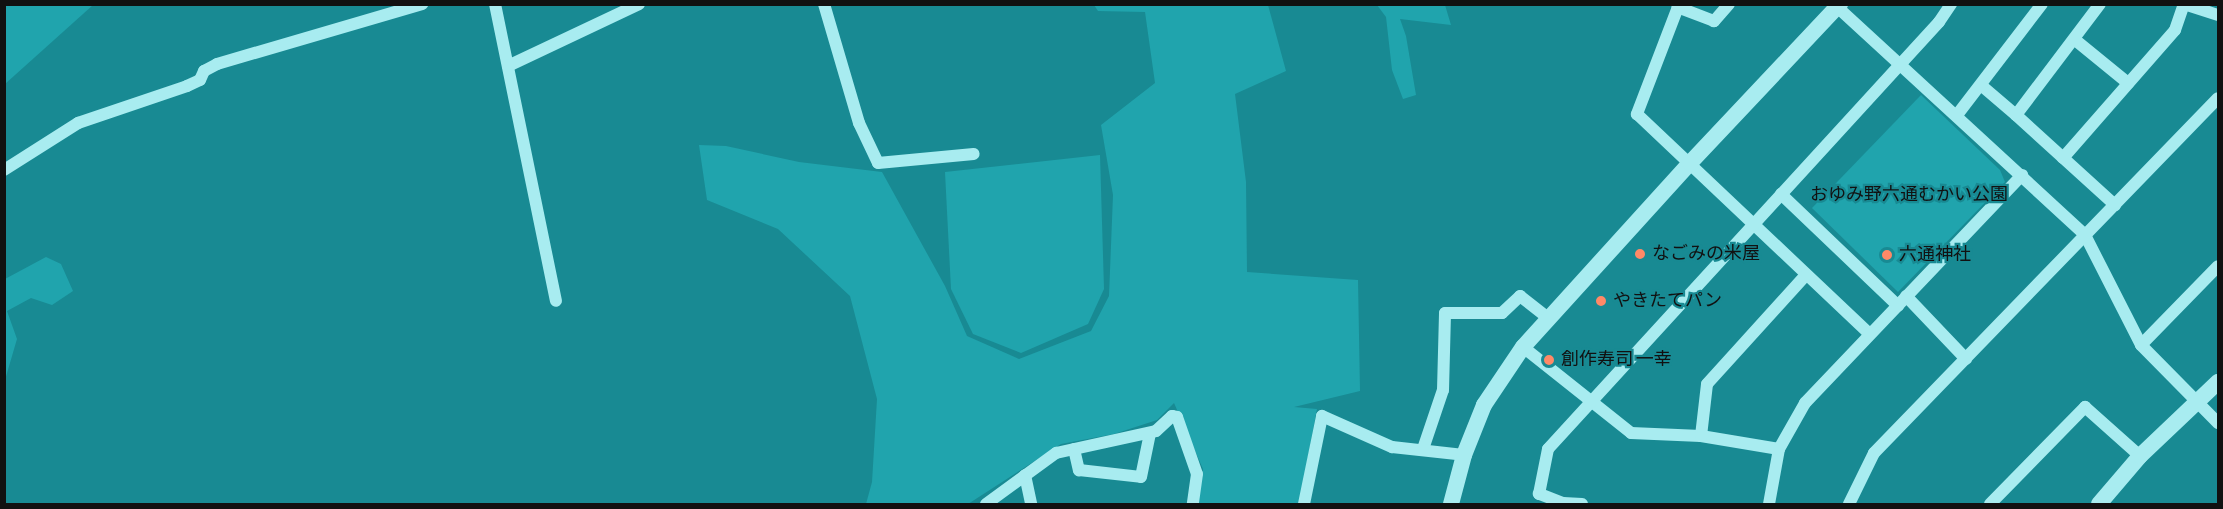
<!DOCTYPE html>
<html>
<head>
<meta charset="utf-8">
<style>
	body { margin:0 }
	#map { position:relative; width:2223px; height:509px; overflow:hidden; background:#188a93; font-family:"Sofia Sans Condensed","Noto Sans JP",sans-serif }
	div>[style] { position:absolute }
	[style*='--x'] { left:calc(var(--x)*1px); top:calc(var(--y)*1px); width:calc(var(--w)*1px); rotate:calc(var(--a)*1deg) }
	.green>* { inset:0; background:#20a4ad }
	.minor>* { height:12px; margin:-6px; padding:0 6px; transform-origin:6px; border-radius:6px; background:#a8ecf0 }
	.tertiary>* { height:16px; margin:-8px; padding:0 8px; transform-origin:8px; border-radius:8px; background:#a8ecf0 }
	.dots>* { width:16px; height:16px; translate:-50% -50%; box-sizing:border-box; border:3px solid #188a93; border-radius:50% }
	span { translate:-50% -50%; white-space:nowrap; text-align:center; line-height:1.15; -webkit-text-stroke:4.5px #188a93; paint-order:stroke }
	.park-label { font-size:18px; color:#111 }
	.poi-label { font-size:18px; color:#111 }
	.left { translate:0 -50%; text-align:left }
	.frame { position:absolute; inset:0; border:6px solid #111; pointer-events:none }
</style>
</head>
<body>
<div id="map">
	<div class="green">
		<i style="clip-path:polygon(5px 4px,93px 4px,93px 5px,5px 84px)"></i>
		<i style="clip-path:polygon(1094px 5px,1268px 5px,1286px 71px,1235px 94px,1246px 182px,1247px 272px,1358px 280px,1360px 391px,1294px 407px,1317px 409px,1299px 504px,1198px 504px,1203px 469px,1174px 403px,1157px 420px,1114px 434px,1061px 444px,968px 504px,866px 504px,872px 482px,877px 399px,850px 296px,778px 229px,707px 200px,699px 145px,726px 146px,799px 162px,882px 172px,945px 286px,967px 336px,1019px 359px,1091px 331px,1109px 296px,1113px 195px,1101px 125px,1155px 83px,1145px 12px,1098px 11px)"></i>
		<i style="clip-path:polygon(1377px 5px,1445px 5px,1451px 25px,1400px 19px,1406px 36px,1416px 95px,1403px 99px,1392px 70px,1386px 17px)"></i>
		<i style="clip-path:polygon(1921px 95px,2000px 170px,2005px 182px,1898px 292px,1812px 208px)"></i>
		<i style="clip-path:polygon(1100px 155px,1104px 289px,1088px 324px,1021px 353px,973px 334px,951px 289px,945px 172px)"></i>
		<i style="clip-path:polygon(46px 257px,61px 264px,73px 291px,52px 305px,31px 298px,7px 311px,17px 339px,5px 380px,5px 279px)"></i>
	</div>
	<div class="minor">
		<i style="--x:495;--y:4;--w:303;--a:78.4"></i>
		<i style="--x:824;--y:4;--w:124;--a:73.6"></i>
		<i style="--x:859;--y:123;--w:44;--a:64.6"></i>
		<i style="--x:878;--y:163;--w:96;--a:-5.4"></i>
		<i style="--x:1729;--y:4;--w:23;--a:131"></i>
		<i style="--x:1714;--y:21;--w:39;--a:-159"></i>
		<i style="--x:1678;--y:7;--w:115;--a:111"></i>
		<i style="--x:1637;--y:114;--w:320;--a:43.4"></i>
		<i style="--x:1834;--y:4;--w:341;--a:42.6"></i>
		<i style="--x:2085;--y:235;--w:123;--a:63"></i>
		<i style="--x:2141;--y:345;--w:110;--a:45.4"></i>
		<i style="--x:2184;--y:4;--w:36;--a:18"></i>
		<i style="--x:2074;--y:39;--w:70;--a:39.2"></i>
		<i style="--x:508;--y:66;--w:145;--a:-25.3"></i>
		<i style="--x:1982;--y:86;--w:45;--a:40.5"></i>
		<i style="--x:2016;--y:115;--w:139;--a:-52.9"></i>
		<i style="--x:1957;--y:115;--w:140;--a:-52.6"></i>
		<i style="--x:2016;--y:115;--w:134;--a:42.3"></i>
		<i style="--x:2063;--y:158;--w:170;--a:-48.8"></i>
		<i style="--x:2175;--y:30;--w:28;--a:-71"></i>
		<i style="--x:4;--y:170;--w:88;--a:-32.4"></i>
		<i style="--x:78;--y:123;--w:115;--a:-18.7"></i>
		<i style="--x:187;--y:86;--w:14;--a:-25"></i>
		<i style="--x:200;--y:80;--w:10;--a:-66"></i>
		<i style="--x:204;--y:71;--w:15;--a:-28"></i>
		<i style="--x:217;--y:64;--w:214;--a:-16.3"></i>
		<i style="--x:1781;--y:194;--w:162;--a:43.7"></i>
		<i style="--x:1906;--y:296;--w:87;--a:46.4"></i>
		<i style="--x:2141;--y:345;--w:110;--a:-45.7"></i>
		<i style="--x:1523;--y:347;--w:138;--a:38.5"></i>
		<i style="--x:1631;--y:433;--w:70;--a:2.5"></i>
		<i style="--x:1701;--y:436;--w:79;--a:9.5"></i>
		<i style="--x:1701;--y:436;--w:52;--a:-83.4"></i>
		<i style="--x:1707;--y:384;--w:147;--a:-47.8"></i>
		<i style="--x:1074;--y:449;--w:22;--a:77"></i>
		<i style="--x:1079;--y:470;--w:62;--a:6.4"></i>
		<i style="--x:1141;--y:477;--w:45;--a:-78.4"></i>
		<i style="--x:1423;--y:449;--w:62;--a:-71.3"></i>
		<i style="--x:1443;--y:390;--w:77;--a:-88.5"></i>
		<i style="--x:1445;--y:313;--w:57;--a:0"></i>
		<i style="--x:1502;--y:313;--w:25;--a:-43"></i>
		<i style="--x:1520;--y:296;--w:34;--a:38"></i>
		<i style="--x:1025;--y:475;--w:30;--a:78"></i>
		<i style="--x:986;--y:504;--w:87;--a:-36.1"></i>
		<i style="--x:1056;--y:453;--w:102;--a:-12.4"></i>
		<i style="--x:1156;--y:431;--w:22;--a:-43"></i>
		<i style="--x:1172;--y:416;--w:5;--a:11"></i>
		<i style="--x:1177;--y:417;--w:60;--a:70.7"></i>
		<i style="--x:1197;--y:474;--w:30;--a:98"></i>
		<i style="--x:1304;--y:504;--w:90;--a:-78.4"></i>
		<i style="--x:1322;--y:416;--w:77;--a:23.9"></i>
		<i style="--x:1392;--y:447;--w:72;--a:6.3"></i>
		<i style="--x:1582;--y:504;--w:19;--a:-177"></i>
		<i style="--x:1563;--y:503;--w:26;--a:-159"></i>
		<i style="--x:1539;--y:494;--w:46;--a:-78.7"></i>
		<i style="--x:1548;--y:449;--w:579;--a:-47.52"></i>
		<i style="--x:1939;--y:22;--w:22;--a:-56"></i>
		<i style="--x:1769;--y:504;--w:56;--a:-79.7"></i>
		<i style="--x:1779;--y:449;--w:53;--a:-60.5"></i>
		<i style="--x:1805;--y:403;--w:315;--a:-46.4"></i>
		<i style="--x:1849;--y:504;--w:57;--a:-63.9"></i>
		<i style="--x:1874;--y:453;--w:494;--a:-45.9"></i>
		<i style="--x:1990;--y:504;--w:136;--a:-45.6"></i>
		<i style="--x:2085;--y:407;--w:74;--a:41.7"></i>
	</div>
	<div class="tertiary">
		<i style="--x:1451;--y:504;--w:51;--a:-75.1"></i>
		<i style="--x:1464;--y:455;--w:54;--a:-68.2"></i>
		<i style="--x:1484;--y:405;--w:70;--a:-56.1"></i>
		<i style="--x:1523;--y:347;--w:248;--a:-47.8"></i>
		<i style="--x:1690;--y:163;--w:219;--a:-46.7"></i>
		<i style="--x:2099;--y:504;--w:63;--a:-49.5"></i>
		<i style="--x:2140;--y:456;--w:108;--a:-43.5"></i>
	</div>
	<div class="dots">
		<i style="left:1640px;top:254px;background:#ff8967"></i>
		<i style="left:1887px;top:255px;background:#ff8967"></i>
		<i style="left:1601px;top:301px;background:#ff8967"></i>
		<i style="left:1549px;top:360px;background:#ff8967"></i>
	</div>
	<div class="park-label">
		<span style="left:1909px;top:195px">おゆみ野六通むかい公園</span>
	</div>
	<div class="poi-label">
		<span class="left" style="left:1652px;top:254px">なごみの米屋</span>
		<span class="left" style="left:1899px;top:255px">六通神社</span>
		<span class="left" style="left:1613px;top:301px">やきたてパン</span>
		<span class="left" style="left:1561px;top:360px">創作寿司 一幸</span>
	</div>
	<div class="frame"></div>
</div>
</body>
</html>
